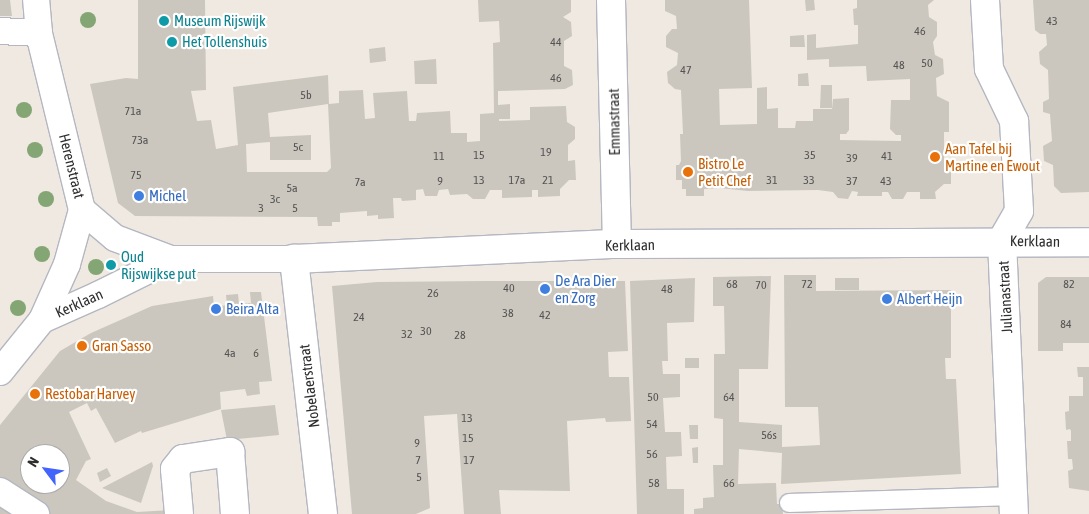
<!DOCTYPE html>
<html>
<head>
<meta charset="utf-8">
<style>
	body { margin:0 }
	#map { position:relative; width:1089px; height:514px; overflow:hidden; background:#efe9e1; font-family:"Asap Condensed",sans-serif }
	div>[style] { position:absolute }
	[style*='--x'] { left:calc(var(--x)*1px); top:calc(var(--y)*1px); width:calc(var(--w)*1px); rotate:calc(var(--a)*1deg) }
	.building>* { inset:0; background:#cbc7bf }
	.roads { filter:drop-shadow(1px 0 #b4b7c1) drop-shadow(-1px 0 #b4b7c1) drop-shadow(0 1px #b4b7c1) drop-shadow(0 -1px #b4b7c1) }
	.service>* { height:18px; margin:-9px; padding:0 9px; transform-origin:9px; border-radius:9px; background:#fff }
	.pedestrian>* { height:26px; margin:-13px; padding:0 13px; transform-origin:13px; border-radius:13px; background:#fff }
	.minor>* { height:28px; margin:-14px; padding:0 14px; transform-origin:14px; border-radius:14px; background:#fff }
	.trees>* { width:16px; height:16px; margin:-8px; border-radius:50%; background:#84a574 }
	.dots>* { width:14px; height:14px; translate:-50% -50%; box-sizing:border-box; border:2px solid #fff; border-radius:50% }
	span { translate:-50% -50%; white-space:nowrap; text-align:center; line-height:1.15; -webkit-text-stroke:4.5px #fff; paint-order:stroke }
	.number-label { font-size:12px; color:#555452 }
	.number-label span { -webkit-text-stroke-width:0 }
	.culture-label { font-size:15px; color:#0d838f }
	.left { translate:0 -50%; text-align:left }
	.street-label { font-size:15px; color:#2e2e2e }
	.food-label { font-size:15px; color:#c56008 }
	.shop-label { font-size:15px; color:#366cbe }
	.north { position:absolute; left:20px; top:444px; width:50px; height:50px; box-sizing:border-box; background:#fff; border:1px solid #ababab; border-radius:50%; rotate:301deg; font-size:14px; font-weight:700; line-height:20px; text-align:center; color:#2e2e2e }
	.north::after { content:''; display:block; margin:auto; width:18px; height:22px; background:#4264fb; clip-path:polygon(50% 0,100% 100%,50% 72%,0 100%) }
</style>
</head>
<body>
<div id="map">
	<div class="building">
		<i style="clip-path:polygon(0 0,10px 0,12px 16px,0 16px)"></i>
		<i style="clip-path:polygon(evenodd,138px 0,205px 0,206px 90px,191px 91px,197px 121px,211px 120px,216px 149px,238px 145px,233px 87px,328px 75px,329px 104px,339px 103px,339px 91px,363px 90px,365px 119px,375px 118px,373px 93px,407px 91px,409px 121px,416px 121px,417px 113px,450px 111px,451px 133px,467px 133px,467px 142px,480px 141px,480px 114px,494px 113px,493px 43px,500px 42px,499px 21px,479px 22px,478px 0,571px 0,571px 12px,563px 17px,571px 22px,572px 36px,564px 41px,564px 66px,572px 70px,573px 85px,565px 89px,498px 91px,498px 105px,510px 104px,510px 119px,499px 119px,499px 121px,530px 120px,530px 107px,566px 106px,567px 122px,575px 127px,575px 139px,568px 145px,568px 161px,575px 160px,576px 180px,569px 180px,560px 189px,560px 196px,538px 197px,538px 190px,532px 190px,532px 197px,502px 198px,502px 190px,490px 190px,485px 199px,473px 199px,467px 194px,450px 195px,448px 189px,439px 190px,437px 196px,425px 196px,423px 189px,416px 190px,416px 200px,402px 201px,401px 198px,393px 198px,394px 218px,378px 219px,378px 215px,367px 216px,367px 211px,340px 213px,340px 222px,332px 222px,332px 226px,318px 226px,317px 217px,135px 216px,118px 203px,90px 84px,126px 78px,138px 79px,138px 0,328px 104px,331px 168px,327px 172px,247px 172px,246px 144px,270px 142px,270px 160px,311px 160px,311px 135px,270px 137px,268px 113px,328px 104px)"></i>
		<i style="clip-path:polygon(665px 0,749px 0,752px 88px,719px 89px,720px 125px,757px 124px,757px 88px,767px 87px,767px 109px,778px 108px,778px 128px,795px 128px,796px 121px,813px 121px,813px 109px,832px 109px,833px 99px,849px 98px,849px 130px,846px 134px,840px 134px,840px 140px,901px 141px,901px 135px,896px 135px,890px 129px,891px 100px,910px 100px,910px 79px,867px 81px,866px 66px,829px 67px,829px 59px,807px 60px,807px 35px,816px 34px,816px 48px,858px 44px,858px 25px,854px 25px,853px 9px,857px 8px,857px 0,934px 0,928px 5px,929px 17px,937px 22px,937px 36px,933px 42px,935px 55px,943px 59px,944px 74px,936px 78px,937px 96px,949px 102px,949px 132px,944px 132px,944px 168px,951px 169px,951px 184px,944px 184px,935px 192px,936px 199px,920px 199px,920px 192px,907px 192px,903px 199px,892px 199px,888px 192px,882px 192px,882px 196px,857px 196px,858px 192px,852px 191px,848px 199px,838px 198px,833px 192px,818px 190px,748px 191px,720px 188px,704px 189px,704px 196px,686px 196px,686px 189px,682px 189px,682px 180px,676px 180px,676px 165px,679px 165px,681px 161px,680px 134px,683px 134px,681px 90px,675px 89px,668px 83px,667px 72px,677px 65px,678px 53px,666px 47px,666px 36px,672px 29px,677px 29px,676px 16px,665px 11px)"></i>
		<i style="clip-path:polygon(805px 0,814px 0,815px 10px,806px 11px)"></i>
		<i style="clip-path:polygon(1033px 0,1089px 0,1089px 192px,1061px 193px,1054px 186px,1053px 165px,1044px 161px,1043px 146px,1052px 141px,1050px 114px,1043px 112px,1043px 102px,1049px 99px,1048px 70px,1040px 64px,1039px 52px,1047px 45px,1046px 34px,1040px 34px,1035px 30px)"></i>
		<i style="clip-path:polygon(804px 35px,805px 47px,790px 47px,790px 36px)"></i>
		<i style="clip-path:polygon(385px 47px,386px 61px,370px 63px,369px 49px)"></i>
		<i style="clip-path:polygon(436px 59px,437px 84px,415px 84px,414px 61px)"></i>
		<i style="clip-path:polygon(808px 73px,809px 86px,798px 86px,798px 74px)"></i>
		<i style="clip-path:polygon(821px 85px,832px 85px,832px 108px,820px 108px)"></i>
		<i style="clip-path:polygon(784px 275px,816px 275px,816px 291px,951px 290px,951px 358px,945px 358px,946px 379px,956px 379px,961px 474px,781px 484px,782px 453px,739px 449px,738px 484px,776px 483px,777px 504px,782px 504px,783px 514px,694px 514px,694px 509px,703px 508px,703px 498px,714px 497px,713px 465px,723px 465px,723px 419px,714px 418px,714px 354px,725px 354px,724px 306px,713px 306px,713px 277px,771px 276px,768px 369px,739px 369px,739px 422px,782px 425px,782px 447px,820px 445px,818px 407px,785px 407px)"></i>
		<i style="clip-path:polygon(1046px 277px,1089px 277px,1089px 343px,1063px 343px,1063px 351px,1038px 351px,1038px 283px)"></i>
		<i style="clip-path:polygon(695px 278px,694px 322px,667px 323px,668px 361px,662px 361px,663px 374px,680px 374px,680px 397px,663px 398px,665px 432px,681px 432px,682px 456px,666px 457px,667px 489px,684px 489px,684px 514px,637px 514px,630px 281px)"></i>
		<i style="clip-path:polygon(835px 278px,859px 278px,859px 290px,835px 290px)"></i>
		<i style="clip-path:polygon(485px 281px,625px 281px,628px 351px,608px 352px,609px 377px,629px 377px,631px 421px,606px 422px,605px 418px,567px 421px,570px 491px,499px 490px,501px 514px,464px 514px,457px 414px,424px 416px,430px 508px,416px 514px,352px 514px,332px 286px,377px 282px)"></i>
		<i style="clip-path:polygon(evenodd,250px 292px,261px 292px,272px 381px,259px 382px,260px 394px,247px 396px,245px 389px,220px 392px,221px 409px,142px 433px,141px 431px,115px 443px,96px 408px,91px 411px,87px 403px,69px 412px,91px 459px,86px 461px,76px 480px,106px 501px,137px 512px,171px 510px,172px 514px,49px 514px,0 483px,0 425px,60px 351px,91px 333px,152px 306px,213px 296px,214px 307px,227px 305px,226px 295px,238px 294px,239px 304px,251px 303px,250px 292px,30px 454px,60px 454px,60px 484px,30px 484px,30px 454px)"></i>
		<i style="clip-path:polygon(685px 358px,699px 358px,699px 368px,685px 368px)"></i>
		<i style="clip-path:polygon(1077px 367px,1089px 367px,1089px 491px,1069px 488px,1068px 471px,1073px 469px,1072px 459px,1068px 459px,1067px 441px,1071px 441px,1071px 431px,1070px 429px,1066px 430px,1065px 412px,1069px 411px,1069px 396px,1083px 396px,1083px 377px,1078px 377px)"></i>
		<i style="clip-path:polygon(275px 405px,279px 435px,227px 440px,221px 410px)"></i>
		<i style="clip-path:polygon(689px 425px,698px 425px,698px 439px,690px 439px)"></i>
		<i style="clip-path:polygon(698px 447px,698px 463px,693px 463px,692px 448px)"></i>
		<i style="clip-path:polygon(152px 462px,153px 466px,141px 503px,102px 488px)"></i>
		<i style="clip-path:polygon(107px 468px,111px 476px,100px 482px,97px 473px)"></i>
		<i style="clip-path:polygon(0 500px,14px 509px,11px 514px,0 514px)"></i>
	</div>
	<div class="roads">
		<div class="service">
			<i style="--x:789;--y:503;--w:225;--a:-1.8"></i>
		</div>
		<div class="pedestrian">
			<i style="--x:0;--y:31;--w:39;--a:3"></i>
			<i style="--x:82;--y:210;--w:43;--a:40.3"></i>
			<i style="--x:115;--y:238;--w:60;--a:20.6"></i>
			<i style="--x:171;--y:259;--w:123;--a:0"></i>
			<i style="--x:42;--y:320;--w:61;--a:-24.1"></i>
			<i style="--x:98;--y:295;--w:81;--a:-26.3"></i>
			<i style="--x:0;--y:372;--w:67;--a:-51.1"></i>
			<i style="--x:42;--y:320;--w:61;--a:-65.9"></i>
			<i style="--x:67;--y:264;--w:56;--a:-74.5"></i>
			<i style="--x:82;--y:210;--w:182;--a:-103.7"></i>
			<i style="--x:39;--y:33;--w:33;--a:-95"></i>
			<i style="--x:0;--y:491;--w:43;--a:32.6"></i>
		</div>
		<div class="minor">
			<i style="--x:611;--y:0;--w:244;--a:88.6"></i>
			<i style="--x:985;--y:0;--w:69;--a:86.7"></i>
			<i style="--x:989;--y:69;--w:58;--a:64.3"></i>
			<i style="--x:1014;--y:121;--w:90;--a:86.8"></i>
			<i style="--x:1019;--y:211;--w:34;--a:120"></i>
			<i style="--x:1002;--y:241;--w:273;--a:87.5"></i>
			<i style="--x:179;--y:514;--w:45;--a:-95.1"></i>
			<i style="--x:175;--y:469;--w:13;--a:-51"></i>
			<i style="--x:183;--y:459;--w:48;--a:-8.5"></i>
			<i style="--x:230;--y:452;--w:62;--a:85.4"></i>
			<i style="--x:323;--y:514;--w:257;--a:-96.5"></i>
			<i style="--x:294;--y:259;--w:323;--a:-2.7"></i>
			<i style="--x:617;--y:244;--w:472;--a:-0.2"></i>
		</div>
	</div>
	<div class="trees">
		<i style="left:88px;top:20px"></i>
		<i style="left:24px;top:110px"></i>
		<i style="left:35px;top:150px"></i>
		<i style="left:46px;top:199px"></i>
		<i style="left:42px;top:254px"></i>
		<i style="left:96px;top:267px"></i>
		<i style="left:18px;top:308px"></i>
	</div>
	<div class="dots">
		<i style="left:164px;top:21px;background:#0f9aa8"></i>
		<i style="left:172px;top:42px;background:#0f9aa8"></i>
		<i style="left:935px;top:157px;background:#e8710a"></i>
		<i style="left:688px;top:172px;background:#e8710a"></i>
		<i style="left:139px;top:196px;background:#3f7fe0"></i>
		<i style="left:111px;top:265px;background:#0f9aa8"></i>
		<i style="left:545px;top:289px;background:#3f7fe0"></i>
		<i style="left:887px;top:299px;background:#3f7fe0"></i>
		<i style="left:216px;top:309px;background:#3f7fe0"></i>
		<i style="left:82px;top:346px;background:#e8710a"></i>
		<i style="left:35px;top:394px;background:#e8710a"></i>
	</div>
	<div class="number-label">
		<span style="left:1052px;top:22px">43</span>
		<span style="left:920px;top:32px">46</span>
		<span style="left:556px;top:43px">44</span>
		<span style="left:927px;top:64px">50</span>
		<span style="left:899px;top:66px">48</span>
		<span style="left:686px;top:71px">47</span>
		<span style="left:556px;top:79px">46</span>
		<span style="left:306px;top:96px">5b</span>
		<span style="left:133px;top:112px">71a</span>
		<span style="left:140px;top:141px">73a</span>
		<span style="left:298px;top:148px">5c</span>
		<span style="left:546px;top:153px">19</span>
		<span style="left:479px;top:156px">15</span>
		<span style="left:810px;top:156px">35</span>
		<span style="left:439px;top:157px">11</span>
		<span style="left:887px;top:157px">41</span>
		<span style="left:852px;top:159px">39</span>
		<span style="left:136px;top:176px">75</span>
		<span style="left:479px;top:181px">13</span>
		<span style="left:517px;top:181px">17a</span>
		<span style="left:548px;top:181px">21</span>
		<span style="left:772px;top:181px">31</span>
		<span style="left:809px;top:181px">33</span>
		<span style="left:440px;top:182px">9</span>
		<span style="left:852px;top:182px">37</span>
		<span style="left:886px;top:182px">43</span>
		<span style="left:360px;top:183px">7a</span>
		<span style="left:292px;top:189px">5a</span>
		<span style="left:275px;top:200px">3c</span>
		<span style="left:261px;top:209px">3</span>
		<span style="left:295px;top:209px">5</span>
		<span style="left:732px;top:285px">68</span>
		<span style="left:807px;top:285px">72</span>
		<span style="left:1069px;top:285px">82</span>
		<span style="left:761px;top:286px">70</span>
		<span style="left:509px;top:289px">40</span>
		<span style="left:667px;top:290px">48</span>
		<span style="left:433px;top:294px">26</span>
		<span style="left:508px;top:314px">38</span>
		<span style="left:545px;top:316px">42</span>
		<span style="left:359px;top:318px">24</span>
		<span style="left:1066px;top:325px">84</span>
		<span style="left:426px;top:332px">30</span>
		<span style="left:407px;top:335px">32</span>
		<span style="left:460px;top:336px">28</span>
		<span style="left:230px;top:354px">4a</span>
		<span style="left:256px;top:354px">6</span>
		<span style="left:653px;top:398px">50</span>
		<span style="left:729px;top:398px">64</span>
		<span style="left:467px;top:419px">13</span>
		<span style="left:652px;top:425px">54</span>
		<span style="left:769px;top:436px">56s</span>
		<span style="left:468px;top:439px">15</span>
		<span style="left:417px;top:444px">9</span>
		<span style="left:652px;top:455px">56</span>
		<span style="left:418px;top:461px">7</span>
		<span style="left:469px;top:461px">17</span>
		<span style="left:419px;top:478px">5</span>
		<span style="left:654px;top:484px">58</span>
		<span style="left:729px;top:484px">66</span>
	</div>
	<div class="culture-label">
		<span class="left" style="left:174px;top:21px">Museum Rijswijk</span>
		<span class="left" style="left:182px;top:42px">Het Tollenshuis</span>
		<span class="left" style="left:121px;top:265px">Oud<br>Rijswijkse put</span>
	</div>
	<div class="street-label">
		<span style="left:614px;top:122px;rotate:-91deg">Emmastraat</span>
		<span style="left:72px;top:166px;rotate:76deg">Herenstraat</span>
		<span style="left:1035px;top:241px;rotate:1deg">Kerklaan</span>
		<span style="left:630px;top:245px;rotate:-1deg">Kerklaan</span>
		<span style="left:1005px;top:297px;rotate:-93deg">Julianastraat</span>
		<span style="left:79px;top:303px;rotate:-24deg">Kerklaan</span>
		<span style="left:309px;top:386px;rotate:-97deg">Nobelaerstraat</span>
	</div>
	<div class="food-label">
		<span class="left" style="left:945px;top:157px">Aan Tafel bij<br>Martine en Ewout</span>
		<span class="left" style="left:698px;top:172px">Bistro Le<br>Petit Chef</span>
		<span class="left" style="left:92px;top:346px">Gran Sasso</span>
		<span class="left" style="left:45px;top:394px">Restobar Harvey</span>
	</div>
	<div class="shop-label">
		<span class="left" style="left:149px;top:196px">Michel</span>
		<span class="left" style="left:555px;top:289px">De Ara Dier<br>en Zorg</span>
		<span class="left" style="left:897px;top:299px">Albert Heijn</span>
		<span class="left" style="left:226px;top:309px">Beira Alta</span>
	</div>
	<div class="north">N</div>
</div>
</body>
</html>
